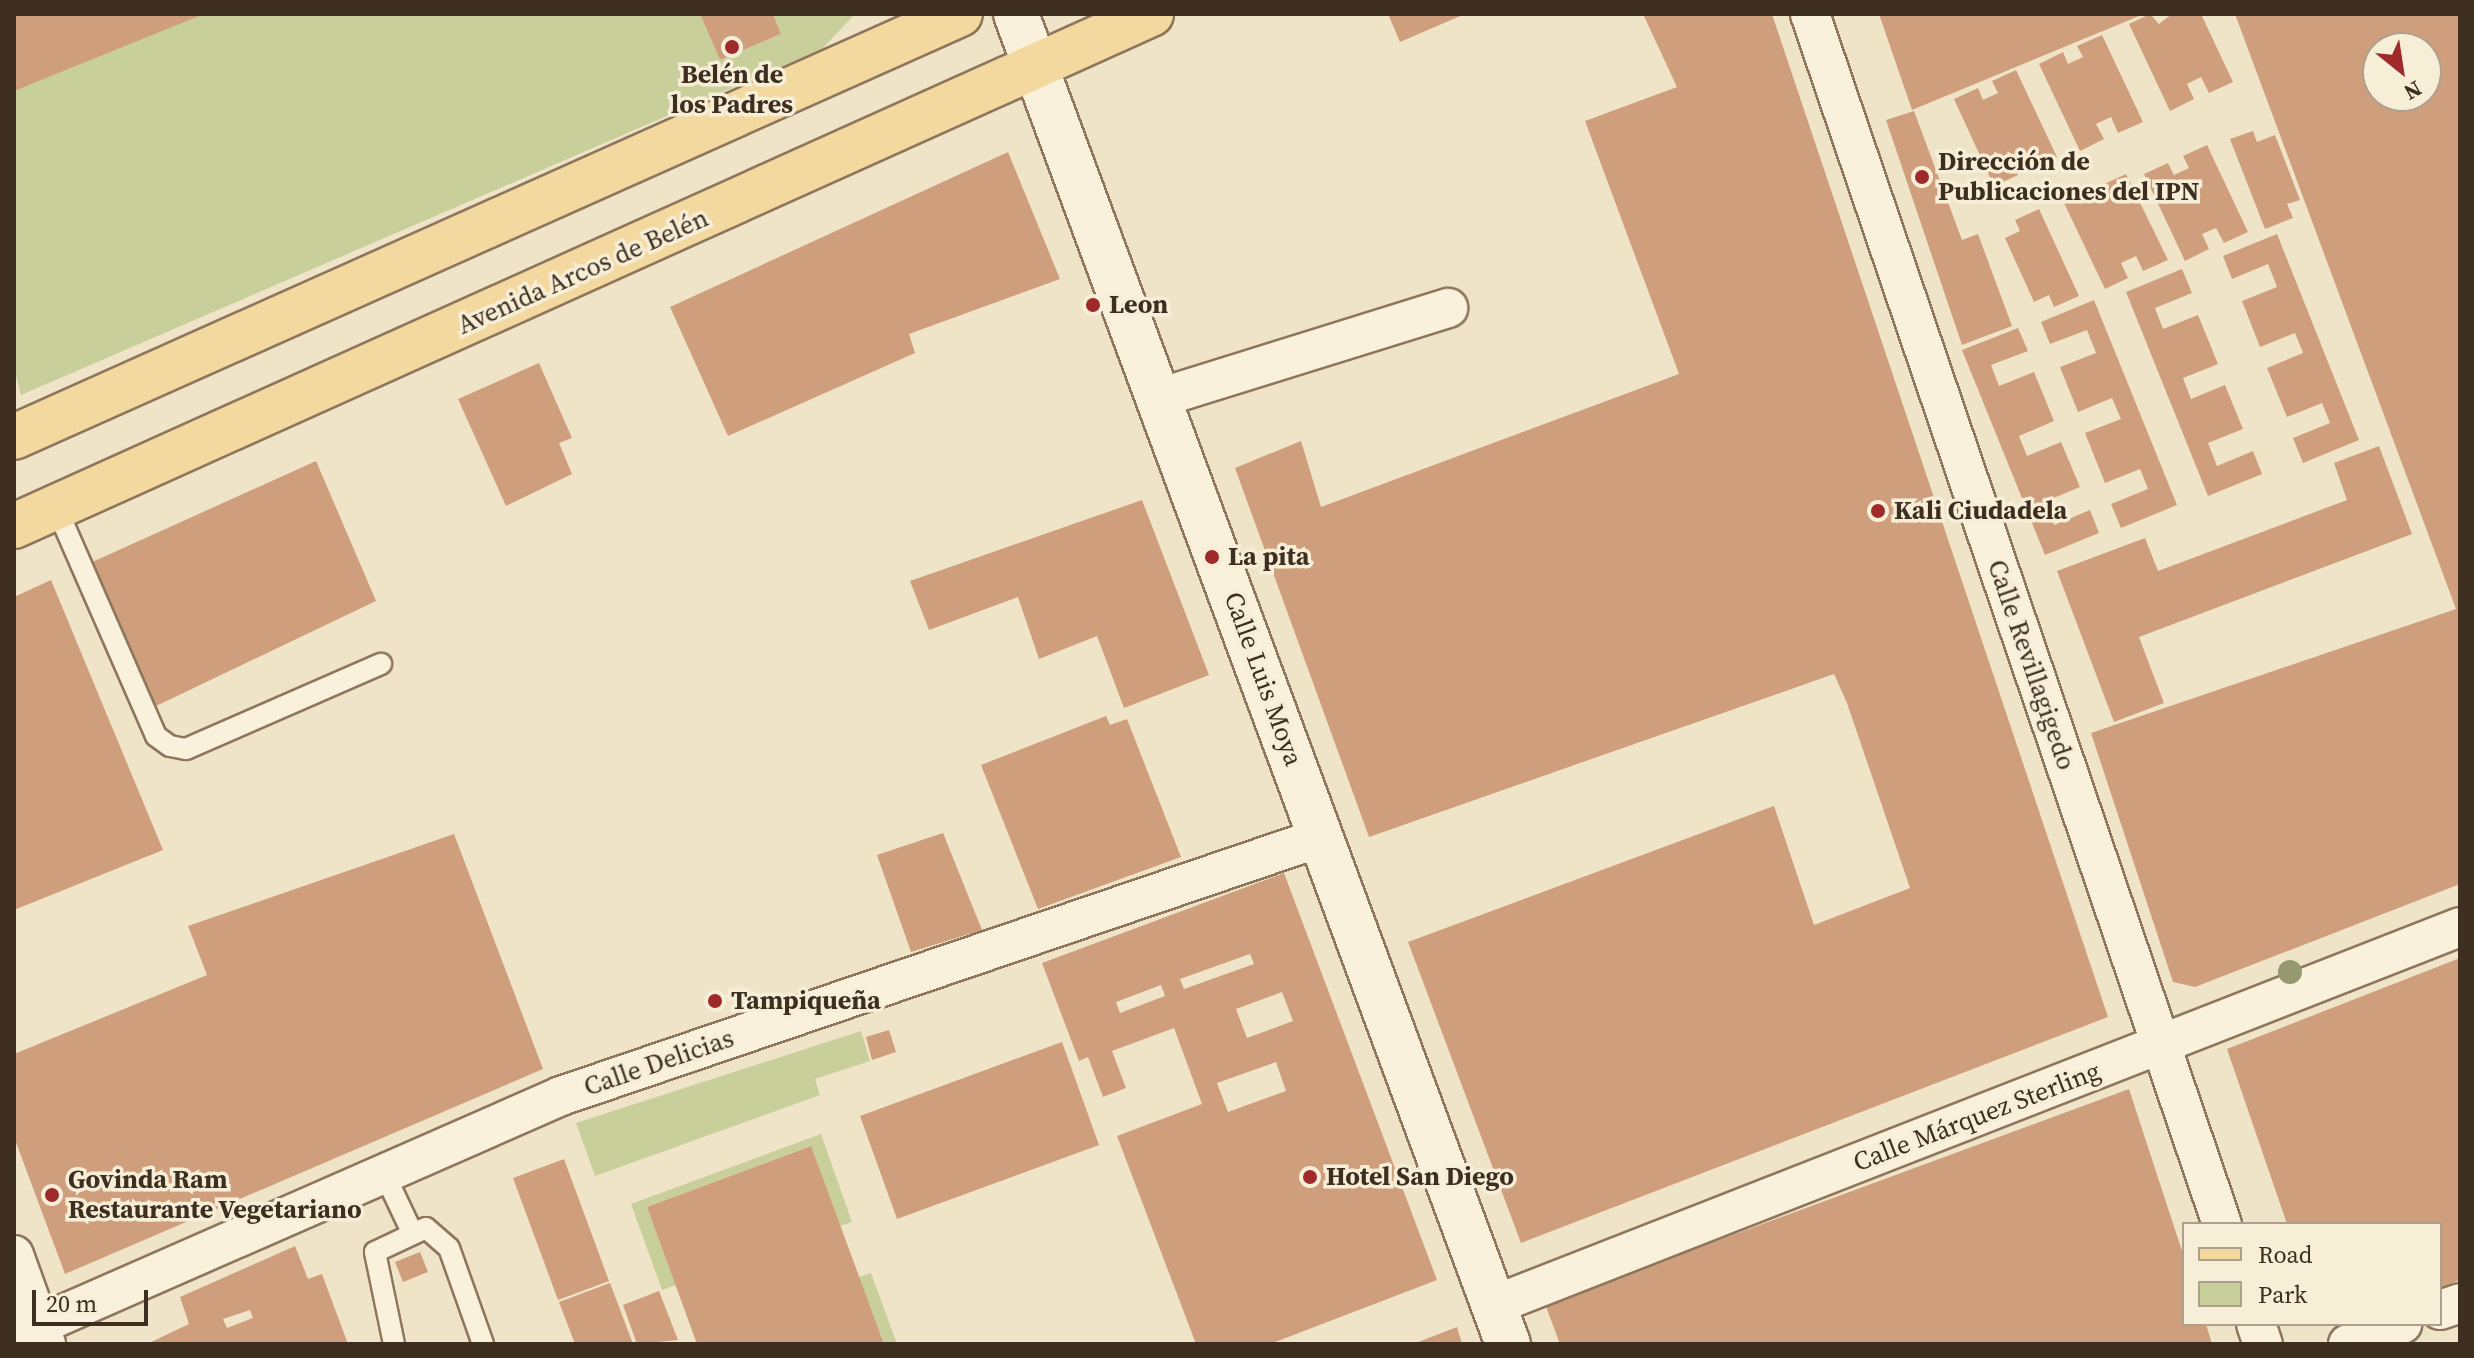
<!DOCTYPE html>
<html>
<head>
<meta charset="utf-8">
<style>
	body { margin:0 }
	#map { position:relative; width:2474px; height:1358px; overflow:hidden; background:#f0e4c8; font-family:"Source Serif 4",serif }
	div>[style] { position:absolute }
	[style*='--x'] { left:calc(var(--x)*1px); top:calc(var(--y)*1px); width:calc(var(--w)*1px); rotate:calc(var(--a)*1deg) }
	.green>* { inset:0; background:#c9cf9b }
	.building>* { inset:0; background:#cf9f7d }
	.roads { filter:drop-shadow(2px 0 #8d765c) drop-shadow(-2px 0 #8d765c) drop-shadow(0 2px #8d765c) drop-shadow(0 -2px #8d765c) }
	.lane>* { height:20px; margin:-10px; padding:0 10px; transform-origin:10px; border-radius:10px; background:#faf1dc }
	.street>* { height:38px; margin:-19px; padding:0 19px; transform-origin:19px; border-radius:19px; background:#faf1dc }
	.secondary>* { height:44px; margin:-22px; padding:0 22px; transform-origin:22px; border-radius:22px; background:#faf1dc }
	.primary>* { height:44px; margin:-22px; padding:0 22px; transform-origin:22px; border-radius:22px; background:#f3d9a0 }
	.trees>* { width:24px; height:24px; margin:-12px; border-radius:50%; background:#96986f }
	.dots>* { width:22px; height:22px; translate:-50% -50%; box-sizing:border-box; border:4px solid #f7eed8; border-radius:50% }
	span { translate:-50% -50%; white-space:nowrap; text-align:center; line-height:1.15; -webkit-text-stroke:7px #f7eed8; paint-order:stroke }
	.poi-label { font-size:26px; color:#3d2e20; font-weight:700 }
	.left { translate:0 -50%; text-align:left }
	.street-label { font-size:26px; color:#3d2e20 }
	.frame { position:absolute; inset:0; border:16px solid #3d2e20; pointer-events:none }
	.legend { position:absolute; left:2182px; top:1222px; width:260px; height:104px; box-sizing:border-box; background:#f7eed8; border:2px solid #ada18e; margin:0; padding:10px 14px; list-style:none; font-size:24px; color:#3d2e20 }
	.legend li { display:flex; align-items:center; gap:16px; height:40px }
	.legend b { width:40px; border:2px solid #ada18e }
	.north { position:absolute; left:2362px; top:32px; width:80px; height:80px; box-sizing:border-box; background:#f7eed8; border:2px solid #ada18e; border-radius:50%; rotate:150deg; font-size:22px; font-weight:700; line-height:32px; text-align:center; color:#3d2e20 }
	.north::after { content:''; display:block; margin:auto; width:28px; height:36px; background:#9e2a2b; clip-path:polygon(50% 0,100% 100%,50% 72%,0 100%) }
	.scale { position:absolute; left:32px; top:1290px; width:116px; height:36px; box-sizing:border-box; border:4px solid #3d2e20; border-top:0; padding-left:10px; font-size:24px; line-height:28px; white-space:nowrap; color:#3d2e20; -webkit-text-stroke:6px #f7eed8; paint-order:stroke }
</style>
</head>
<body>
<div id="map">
	<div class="green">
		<i style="clip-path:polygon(194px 14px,700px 14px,720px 60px,781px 34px,773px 14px,855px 14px,822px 49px,21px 395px,14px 368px,14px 86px)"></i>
		<i style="clip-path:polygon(861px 1031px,870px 1061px,815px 1079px,820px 1095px,595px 1176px,576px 1123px)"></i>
		<i style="clip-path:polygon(821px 1134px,852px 1222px,840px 1226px,810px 1146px,647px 1207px,676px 1285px,662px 1290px,631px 1204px)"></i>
		<i style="clip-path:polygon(871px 1273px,897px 1344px,884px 1344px,859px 1277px)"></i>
	</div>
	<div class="building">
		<i style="clip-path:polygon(14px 14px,204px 14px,14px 91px)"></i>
		<i style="clip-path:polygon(700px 14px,773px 14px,781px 34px,720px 60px)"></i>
		<i style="clip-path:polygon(1388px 14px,1465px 14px,1400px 42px)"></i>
		<i style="clip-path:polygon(1643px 14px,1772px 14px,2108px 1017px,1521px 1243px,1408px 942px,1774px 806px,1814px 925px,1910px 888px,1847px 703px,1834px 674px,1369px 837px,1235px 468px,1301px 441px,1321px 507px,1679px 374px,1585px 121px,1677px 87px)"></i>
		<i style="clip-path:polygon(1879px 14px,2144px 14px,1912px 110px)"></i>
		<i style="clip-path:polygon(2150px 14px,2159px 24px,2172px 14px,2201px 14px,2233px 82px,2209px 93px,2201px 77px,2187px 84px,2194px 99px,2170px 111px,2129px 24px)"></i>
		<i style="clip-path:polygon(evenodd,2235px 14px,2460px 14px,2460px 884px,2195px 987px,2173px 982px,2091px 733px,2456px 609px,2235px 14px,2378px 48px,2426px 48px,2426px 96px,2378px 96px,2378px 48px)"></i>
		<i style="clip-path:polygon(2102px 35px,2143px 122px,2118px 133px,2111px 117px,2096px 124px,2104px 139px,2080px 151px,2039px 64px,2063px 52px,2068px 64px,2083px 57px,2077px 46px)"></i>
		<i style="clip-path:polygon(2016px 70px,2057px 157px,2033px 168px,2026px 152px,2011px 159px,2018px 175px,1994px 186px,1954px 99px,1978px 88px,1983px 100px,1998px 93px,1992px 81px)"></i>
		<i style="clip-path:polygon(1914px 111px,1962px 240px,1978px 234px,2012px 326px,1962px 345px,1886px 120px)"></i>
		<i style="clip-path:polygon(2253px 131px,2257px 142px,2275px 135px,2300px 200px,2287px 204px,2293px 218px,2265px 229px,2230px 139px)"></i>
		<i style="clip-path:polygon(2207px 145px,2248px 232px,2224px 243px,2216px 228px,2202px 234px,2209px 249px,2185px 261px,2144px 174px,2168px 163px,2174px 175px,2189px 168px,2183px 156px)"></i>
		<i style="clip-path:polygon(1008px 152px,1060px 279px,909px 334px,915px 353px,728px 436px,670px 307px)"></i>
		<i style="clip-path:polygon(2126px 174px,2168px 260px,2143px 271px,2136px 256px,2121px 263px,2128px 278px,2105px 289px,2064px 203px,2088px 191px,2093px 203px,2108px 196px,2102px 185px)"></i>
		<i style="clip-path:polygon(2039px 209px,2079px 296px,2054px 307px,2049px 295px,2034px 302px,2005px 238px,2020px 231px,2015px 220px)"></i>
		<i style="clip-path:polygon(2277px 234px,2359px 440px,2303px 463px,2293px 438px,2330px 423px,2322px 403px,2287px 417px,2267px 368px,2303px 353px,2295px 333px,2260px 347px,2242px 301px,2277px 287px,2268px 264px,2232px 279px,2223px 256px)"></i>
		<i style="clip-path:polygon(2182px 269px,2192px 293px,2155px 308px,2163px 329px,2198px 315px,2218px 364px,2183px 378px,2191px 399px,2225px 385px,2243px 429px,2208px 443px,2217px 466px,2253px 451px,2262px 474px,2208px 496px,2126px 292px)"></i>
		<i style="clip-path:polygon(2094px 300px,2177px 505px,2121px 528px,2111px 504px,2148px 489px,2140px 469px,2105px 483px,2085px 433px,2121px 419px,2112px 398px,2078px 412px,2060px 367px,2096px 353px,2087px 330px,2050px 344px,2041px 322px)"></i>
		<i style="clip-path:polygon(2018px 328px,2028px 351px,1991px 365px,1999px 386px,2034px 372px,2054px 421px,2019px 436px,2027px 456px,2061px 442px,2080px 487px,2044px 502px,2054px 525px,2090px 510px,2099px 533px,2045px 555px,1962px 350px)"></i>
		<i style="clip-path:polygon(539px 363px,572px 438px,559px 443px,572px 474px,506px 506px,458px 399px)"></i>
		<i style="clip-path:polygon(2379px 446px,2412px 534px,2139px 637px,2164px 703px,2114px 722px,2057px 571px,2145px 538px,2158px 571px,2347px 500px,2334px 463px)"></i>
		<i style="clip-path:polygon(316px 461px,376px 601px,154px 707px,90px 563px)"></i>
		<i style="clip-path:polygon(1142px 500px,1209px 675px,1124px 708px,1097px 636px,1039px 659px,1018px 597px,929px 630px,910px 581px)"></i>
		<i style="clip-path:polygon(51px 580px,163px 850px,14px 910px,14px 597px)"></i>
		<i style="clip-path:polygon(1106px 716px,1110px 725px,1127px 719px,1181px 857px,1038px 909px,981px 765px)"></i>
		<i style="clip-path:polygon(943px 833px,982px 930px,911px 952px,877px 855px)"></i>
		<i style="clip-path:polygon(454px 834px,543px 1069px,65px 1274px,14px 1137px,14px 1054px,207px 975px,188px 926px)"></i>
		<i style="clip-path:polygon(evenodd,1284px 873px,1437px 1280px,1270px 1344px,1196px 1344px,1117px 1136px,1202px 1104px,1174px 1028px,1112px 1051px,1126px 1088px,1103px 1097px,1088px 1057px,1079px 1061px,1042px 963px,1284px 873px,1250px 954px,1254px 964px,1184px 989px,1180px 979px,1250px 954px,1284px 873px,1161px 985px,1165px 996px,1120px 1013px,1116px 1002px,1161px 985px,1284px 873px,1282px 992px,1293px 1021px,1247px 1038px,1236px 1009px,1282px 992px,1284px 873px,1276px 1062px,1286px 1091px,1228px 1112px,1217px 1083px,1276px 1062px)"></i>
		<i style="clip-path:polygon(2460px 958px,2460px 1280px,2440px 1288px,2440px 1224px,2287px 1224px,2227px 1049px)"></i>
		<i style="clip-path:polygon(889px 1030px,896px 1052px,872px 1060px,866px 1037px)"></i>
		<i style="clip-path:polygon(1062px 1042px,1099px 1145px,897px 1219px,860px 1116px)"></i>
		<i style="clip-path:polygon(2129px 1089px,2184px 1257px,2184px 1324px,2206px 1324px,2212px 1344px,1560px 1344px,1545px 1304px)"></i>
		<i style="clip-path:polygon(811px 1146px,884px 1344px,697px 1344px,647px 1207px)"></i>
		<i style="clip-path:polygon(564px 1159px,609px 1281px,558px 1300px,513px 1178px)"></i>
		<i style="clip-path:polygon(evenodd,295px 1246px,308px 1279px,322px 1274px,348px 1344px,147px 1344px,189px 1324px,180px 1297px,295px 1246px,250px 1310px,253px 1318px,227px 1328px,223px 1319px,250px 1310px)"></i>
		<i style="clip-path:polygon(420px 1252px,428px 1272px,403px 1282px,395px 1262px)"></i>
		<i style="clip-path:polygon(610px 1283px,633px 1344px,575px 1344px,559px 1302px)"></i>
		<i style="clip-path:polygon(659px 1291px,678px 1340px,637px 1344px,623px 1305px)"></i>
		<i style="clip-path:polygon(1457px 1327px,1462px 1344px,1413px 1344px)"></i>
	</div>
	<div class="roads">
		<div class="lane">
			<i style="--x:56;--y:507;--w:250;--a:66.4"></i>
			<i style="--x:156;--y:736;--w:17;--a:36"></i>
			<i style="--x:170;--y:746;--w:16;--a:11"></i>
			<i style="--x:186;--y:749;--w:213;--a:-23.6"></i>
			<i style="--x:383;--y:1171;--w:65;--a:64.6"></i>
			<i style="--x:394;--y:1344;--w:94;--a:-101.7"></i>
			<i style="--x:375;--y:1252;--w:56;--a:-25.2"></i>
			<i style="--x:426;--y:1228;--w:30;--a:41"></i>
			<i style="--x:449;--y:1248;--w:102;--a:70.5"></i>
		</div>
		<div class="street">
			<i style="--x:1810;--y:14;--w:1278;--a:71.2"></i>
			<i style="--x:1159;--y:398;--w:303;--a:-17.3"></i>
			<i style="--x:14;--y:1255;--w:95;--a:70.2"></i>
			<i style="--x:1494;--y:1305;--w:1037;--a:-21.37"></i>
			<i style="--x:2440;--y:1310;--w:21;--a:-19"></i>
			<i style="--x:2256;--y:1324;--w:21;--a:71"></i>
			<i style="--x:14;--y:1336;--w:597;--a:-23.69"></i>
			<i style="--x:561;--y:1096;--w:804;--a:-18.8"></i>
			<i style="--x:2348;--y:1344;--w:58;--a:-20.3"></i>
		</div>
		<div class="secondary">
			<i style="--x:1016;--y:14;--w:1418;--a:69.7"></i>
		</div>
		<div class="primary">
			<i style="--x:14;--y:437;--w:1036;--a:-24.09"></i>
			<i style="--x:14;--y:526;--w:1247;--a:-24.24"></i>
		</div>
	</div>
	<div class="trees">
		<i style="left:2290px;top:972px"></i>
	</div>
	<div class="dots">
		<i style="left:732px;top:47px;background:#9e2a2b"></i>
		<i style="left:1922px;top:177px;background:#9e2a2b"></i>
		<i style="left:1093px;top:305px;background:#9e2a2b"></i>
		<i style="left:1878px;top:511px;background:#9e2a2b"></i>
		<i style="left:1212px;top:557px;background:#9e2a2b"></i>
		<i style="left:715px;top:1001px;background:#9e2a2b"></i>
		<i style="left:1310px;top:1177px;background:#9e2a2b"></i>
		<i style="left:52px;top:1195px;background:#9e2a2b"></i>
	</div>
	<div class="poi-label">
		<span style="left:732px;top:90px">Belén de<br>los Padres</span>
		<span class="left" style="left:1938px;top:177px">Dirección de<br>Publicaciones del IPN</span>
		<span class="left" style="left:1109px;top:305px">Leon</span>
		<span class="left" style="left:1894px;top:511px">Kali Ciudadela</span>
		<span class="left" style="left:1228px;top:557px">La pita</span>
		<span class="left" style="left:731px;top:1001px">Tampiqueña</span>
		<span class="left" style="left:1326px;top:1177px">Hotel San Diego</span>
		<span class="left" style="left:68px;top:1195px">Govinda Ram<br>Restaurante Vegetariano</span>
	</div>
	<div class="street-label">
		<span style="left:583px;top:272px;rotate:-24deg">Avenida Arcos de Belén</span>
		<span style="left:2031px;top:665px;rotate:71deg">Calle Revillagigedo</span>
		<span style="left:1263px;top:679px;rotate:70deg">Calle Luis Moya</span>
		<span style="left:659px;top:1063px;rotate:-19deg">Calle Delicias</span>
		<span style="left:1977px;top:1117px;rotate:-21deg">Calle Márquez Sterling</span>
	</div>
	<div class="frame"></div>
	<ul class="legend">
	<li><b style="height:10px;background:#f3d9a0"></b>Road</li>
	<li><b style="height:22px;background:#c9cf9b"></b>Park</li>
	</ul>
	<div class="north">N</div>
	<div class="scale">20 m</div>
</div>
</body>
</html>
